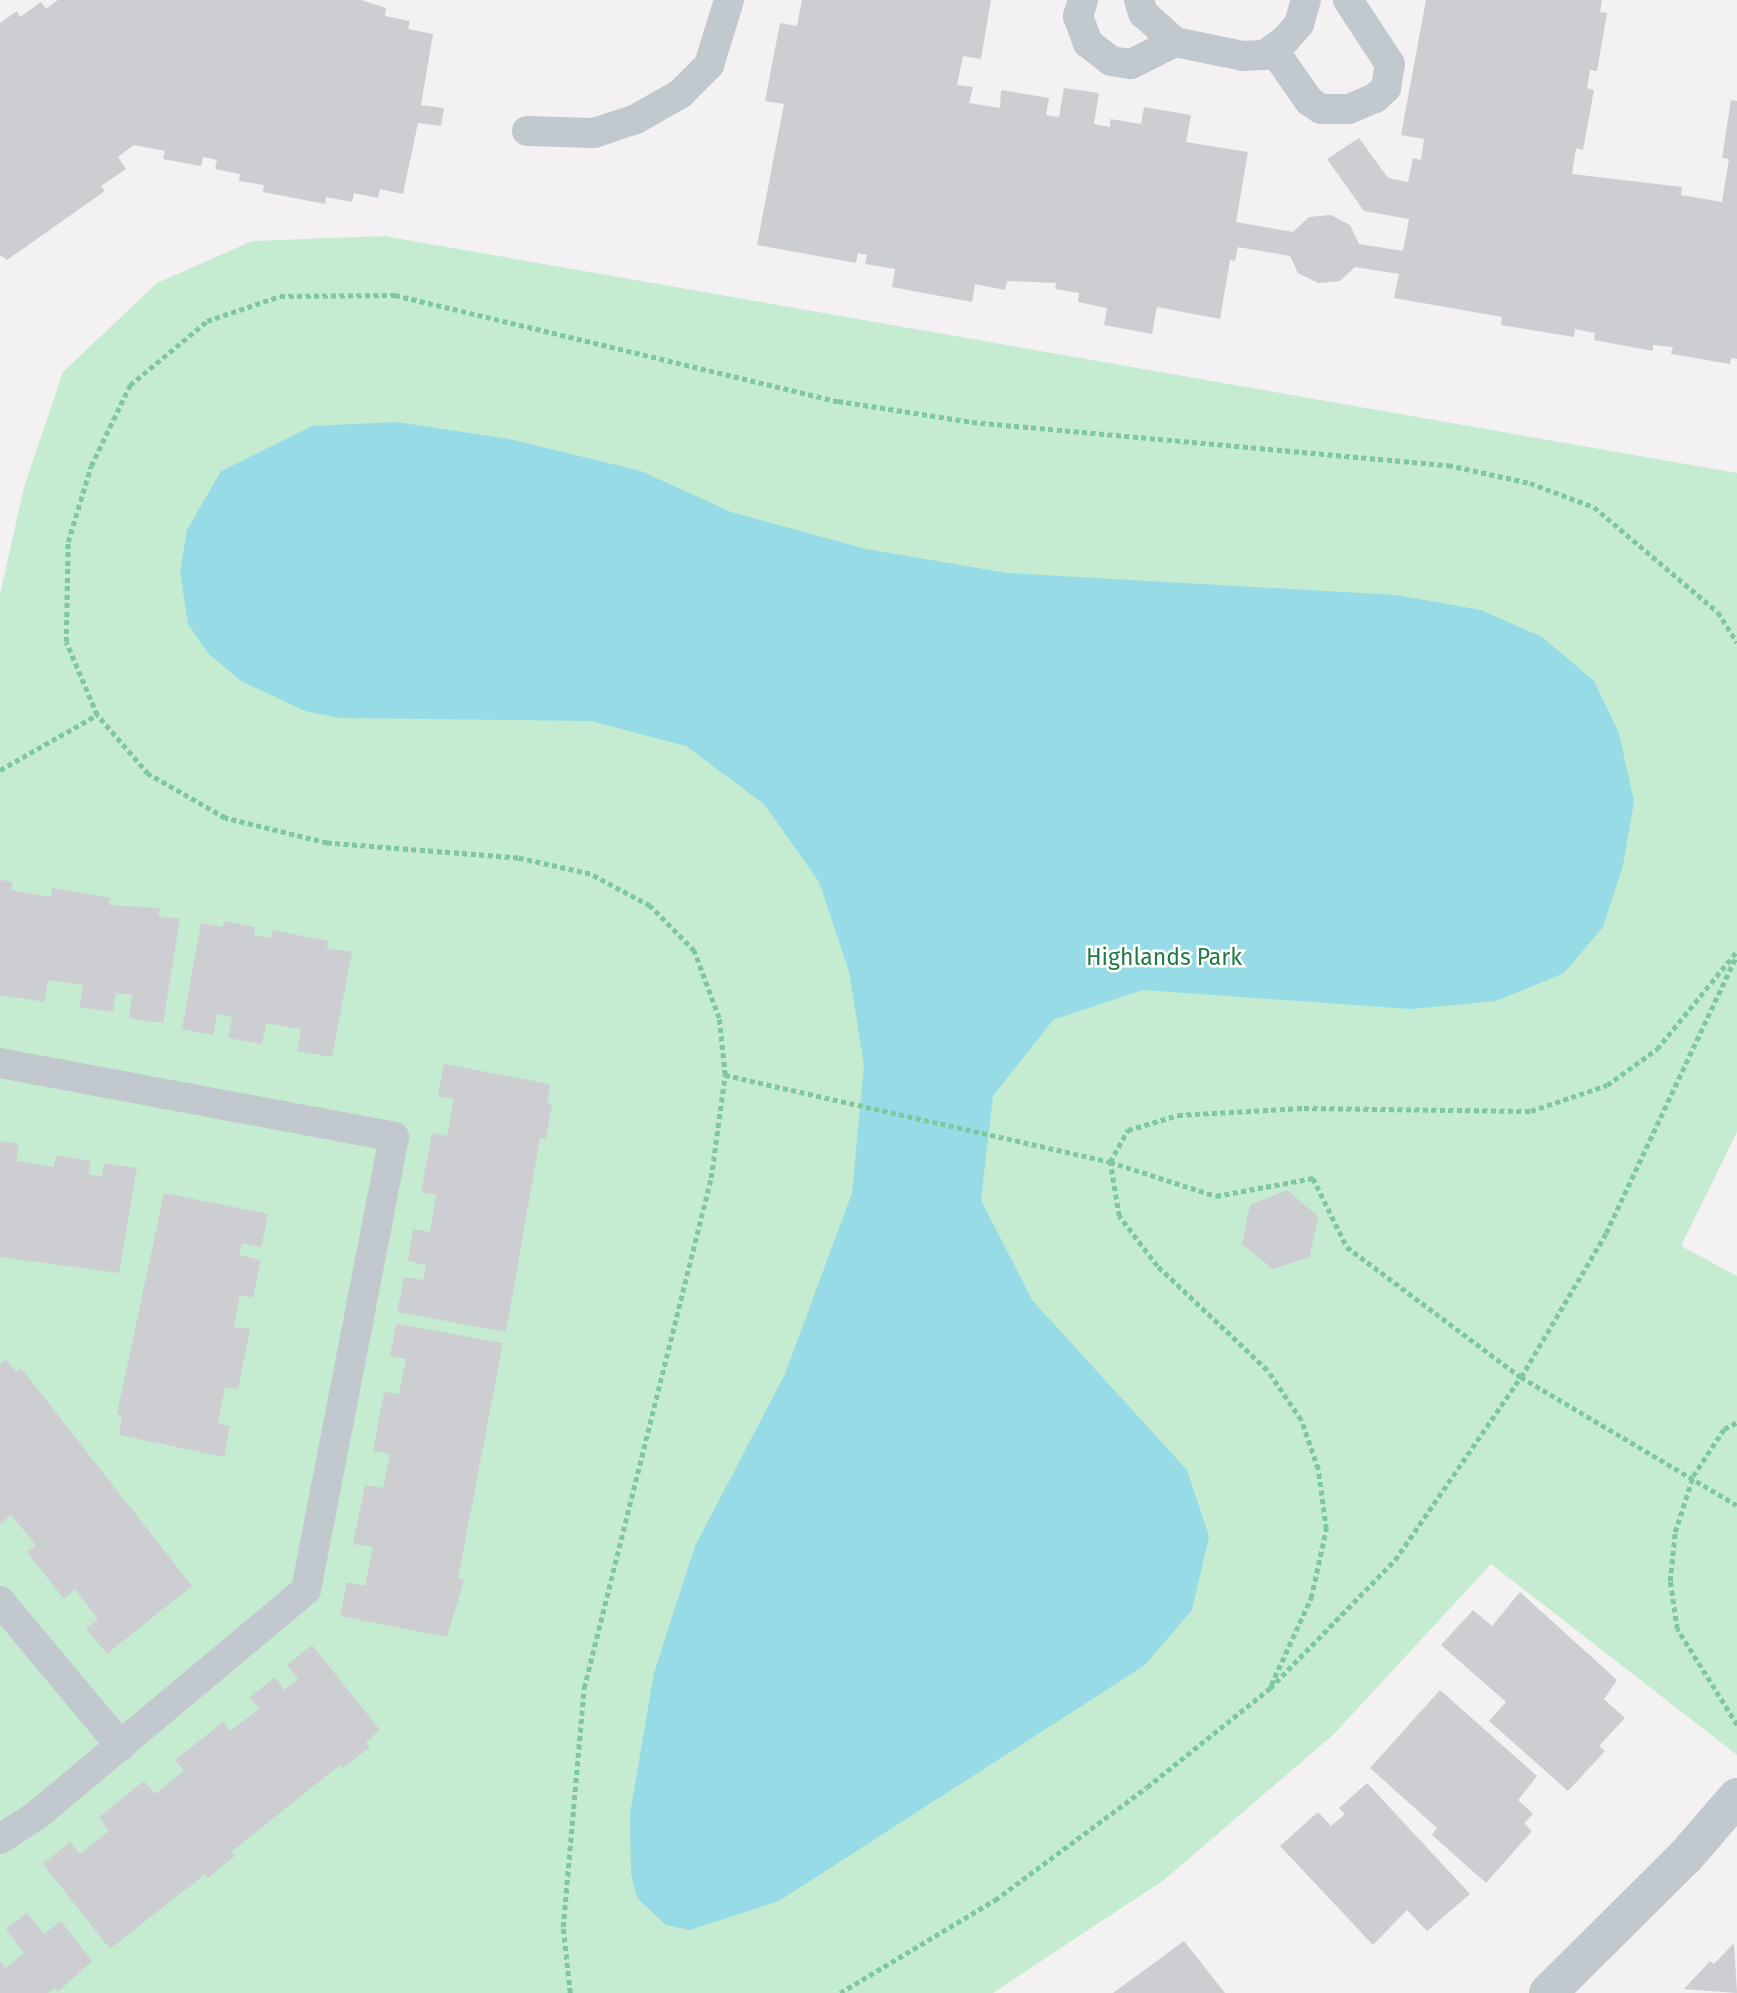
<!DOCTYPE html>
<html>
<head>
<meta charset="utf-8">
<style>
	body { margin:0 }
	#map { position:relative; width:1737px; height:1993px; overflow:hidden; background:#f3f1f2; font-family:"Fira Sans",sans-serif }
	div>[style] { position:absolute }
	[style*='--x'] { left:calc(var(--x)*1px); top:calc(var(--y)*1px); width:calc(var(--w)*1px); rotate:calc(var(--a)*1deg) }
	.green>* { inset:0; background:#c5ecd1 }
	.water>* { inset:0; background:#96dbe5 }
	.building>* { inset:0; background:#ccced2 }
	.path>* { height:4.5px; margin-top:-2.25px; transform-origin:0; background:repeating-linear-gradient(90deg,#7fc89e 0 5px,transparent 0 8.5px) }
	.service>* { height:30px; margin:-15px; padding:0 15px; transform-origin:15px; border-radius:15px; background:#c1c9ce }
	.minor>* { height:38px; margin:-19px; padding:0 19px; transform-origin:19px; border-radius:19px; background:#c1c9ce }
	span { translate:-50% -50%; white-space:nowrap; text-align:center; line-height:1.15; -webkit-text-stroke:5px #fff; paint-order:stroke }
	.park-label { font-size:23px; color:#207a46 }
</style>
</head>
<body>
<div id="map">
	<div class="green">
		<i style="clip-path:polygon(384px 236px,1737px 473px,1737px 1132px,1681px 1246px,1737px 1276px,1737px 1755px,1491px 1564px,1333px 1735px,1164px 1880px,993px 1993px,0 1993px,0 594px,24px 487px,63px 372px,157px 283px,252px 241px)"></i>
	</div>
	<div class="water">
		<i style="clip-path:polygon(397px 422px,509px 439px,641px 471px,731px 512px,866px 549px,1007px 573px,1396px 595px,1481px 610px,1542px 637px,1594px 681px,1619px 733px,1634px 802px,1623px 865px,1603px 927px,1564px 973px,1496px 1001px,1411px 1009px,1143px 990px,1053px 1020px,993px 1096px,981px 1200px,1032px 1300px,1187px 1470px,1209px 1536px,1192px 1610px,1145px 1665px,779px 1901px,690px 1930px,666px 1925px,637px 1898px,631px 1873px,630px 1813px,654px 1673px,695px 1546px,785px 1374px,852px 1193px,864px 1065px,849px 972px,819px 882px,764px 804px,686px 746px,591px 721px,340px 718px,305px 711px,241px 681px,209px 654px,188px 624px,180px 572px,187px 530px,221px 471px,312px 426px)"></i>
	</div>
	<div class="building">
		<i style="clip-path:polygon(58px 0,361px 0,386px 8px,385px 16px,410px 21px,408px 29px,433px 34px,421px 105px,444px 108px,441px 126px,418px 123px,403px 194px,380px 189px,378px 198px,354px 193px,352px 202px,326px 197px,325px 204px,263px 192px,264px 185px,239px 181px,240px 174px,215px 169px,217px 160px,203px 157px,201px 166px,163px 159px,165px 151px,134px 145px,118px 157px,126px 169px,101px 186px,105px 191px,7px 260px,0 255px,0 23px,17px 11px,20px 17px,41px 2px,46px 9px)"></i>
		<i style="clip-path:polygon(802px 0,991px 0,981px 59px,963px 56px,957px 85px,973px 87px,969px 103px,1000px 108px,1001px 90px,1049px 98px,1046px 115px,1059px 117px,1064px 88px,1099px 93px,1094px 124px,1110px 127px,1110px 119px,1141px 124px,1144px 107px,1191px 115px,1186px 142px,1248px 152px,1236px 222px,1293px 232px,1309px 217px,1331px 215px,1350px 225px,1359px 244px,1403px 251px,1409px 219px,1364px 211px,1327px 159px,1359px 138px,1388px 178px,1408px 182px,1413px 158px,1421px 160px,1424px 139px,1401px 135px,1426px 0,1602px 0,1600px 12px,1607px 13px,1597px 71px,1590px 70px,1587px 88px,1594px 90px,1583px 150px,1576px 148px,1572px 174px,1682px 187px,1681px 195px,1722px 202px,1729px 159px,1722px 158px,1731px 100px,1737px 101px,1737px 359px,1731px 358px,1730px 364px,1671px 354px,1673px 347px,1653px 345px,1653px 351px,1594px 340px,1595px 333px,1575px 329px,1574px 337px,1501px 325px,1502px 317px,1394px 298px,1399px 274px,1355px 267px,1340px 281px,1318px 283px,1298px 273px,1290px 256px,1238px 247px,1235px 261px,1230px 260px,1220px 319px,1157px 307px,1152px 334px,1104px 325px,1107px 308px,1078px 302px,1079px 293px,1055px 289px,1056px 283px,1007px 281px,1005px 290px,975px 284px,972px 302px,892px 287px,895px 269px,865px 264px,867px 255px,858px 253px,856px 263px,757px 245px,784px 104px,765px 101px,780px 23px,797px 26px)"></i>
		<i style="clip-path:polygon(0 880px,13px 882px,11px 890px,51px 897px,52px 888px,110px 898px,109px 905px,160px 908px,158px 916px,180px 919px,163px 1023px,129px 1018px,132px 995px,116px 993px,113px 1012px,79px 1007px,83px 985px,48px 980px,45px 1002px,0 995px)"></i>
		<i style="clip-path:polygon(224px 921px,255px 927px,254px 935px,271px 938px,272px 930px,328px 941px,327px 948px,352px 952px,332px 1057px,297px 1051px,301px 1029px,266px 1023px,262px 1044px,228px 1038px,232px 1017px,217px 1014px,213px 1035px,182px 1029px,201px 923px,223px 927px)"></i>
		<i style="clip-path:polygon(444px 1064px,550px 1084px,547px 1103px,552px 1104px,546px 1139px,540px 1138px,506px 1332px,397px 1312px,404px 1277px,423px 1280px,426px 1265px,408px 1261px,413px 1229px,430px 1232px,436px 1195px,421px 1192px,432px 1133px,447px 1136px,454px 1099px,438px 1096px)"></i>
		<i style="clip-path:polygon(0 1141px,19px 1144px,16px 1161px,54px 1167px,56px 1155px,91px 1161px,88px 1174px,102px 1177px,104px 1163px,137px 1168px,119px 1273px,0 1257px)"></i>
		<i style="clip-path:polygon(1287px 1190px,1318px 1216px,1310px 1257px,1273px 1269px,1242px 1244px,1250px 1205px)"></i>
		<i style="clip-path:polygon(164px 1193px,268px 1214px,261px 1247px,242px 1243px,239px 1255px,261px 1260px,253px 1298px,240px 1295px,234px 1327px,250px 1329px,238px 1389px,225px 1387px,218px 1424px,230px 1426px,224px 1457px,119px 1435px,122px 1415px,117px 1414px)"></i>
		<i style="clip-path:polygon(396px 1324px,503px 1343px,458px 1578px,464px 1580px,447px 1637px,340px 1616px,347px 1582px,365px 1586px,373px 1547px,353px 1544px,365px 1485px,383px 1488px,390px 1454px,373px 1451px,384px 1392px,399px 1394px,406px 1359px,390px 1356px)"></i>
		<i style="clip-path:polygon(6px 1359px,16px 1372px,21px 1368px,192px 1586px,107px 1654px,86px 1629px,98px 1619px,75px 1589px,64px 1599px,27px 1552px,36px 1545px,11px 1515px,0 1524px,0 1364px)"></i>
		<i style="clip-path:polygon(1520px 1592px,1617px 1680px,1604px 1699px,1625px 1718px,1599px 1746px,1605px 1751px,1568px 1791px,1489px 1721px,1506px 1702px,1441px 1645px,1473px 1610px,1492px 1626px)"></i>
		<i style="clip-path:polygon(312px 1645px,380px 1730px,366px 1742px,370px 1747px,342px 1769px,340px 1765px,231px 1852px,235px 1856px,208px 1878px,205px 1874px,110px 1949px,43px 1864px,70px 1842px,80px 1854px,109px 1831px,99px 1817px,144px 1781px,155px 1794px,184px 1771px,175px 1760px,223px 1722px,230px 1731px,259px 1709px,250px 1697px,275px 1677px,284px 1690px,298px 1679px,287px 1665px)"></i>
		<i style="clip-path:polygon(1440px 1690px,1537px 1776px,1518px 1800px,1533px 1814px,1524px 1823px,1532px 1831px,1486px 1883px,1432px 1835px,1437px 1828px,1370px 1768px)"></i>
		<i style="clip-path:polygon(1367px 1783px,1470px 1894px,1427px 1931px,1407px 1910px,1373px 1945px,1280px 1846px,1318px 1812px,1331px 1826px,1345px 1814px,1339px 1808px)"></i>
		<i style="clip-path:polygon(27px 1913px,44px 1934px,61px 1921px,92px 1961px,58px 1992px,55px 1988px,48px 1993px,0 1993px,0 1961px,6px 1968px,24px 1953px,6px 1929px)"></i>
		<i style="clip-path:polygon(1184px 1941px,1225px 1993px,1113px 1993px)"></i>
		<i style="clip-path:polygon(1734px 1943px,1737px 1993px,1684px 1989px,1710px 1961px,1714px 1964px)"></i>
	</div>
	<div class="path">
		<i style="--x:0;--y:770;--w:112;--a:-29.6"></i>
		<i style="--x:725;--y:1075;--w:395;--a:12.7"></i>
		<i style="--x:1110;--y:1162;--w:111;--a:17.8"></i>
		<i style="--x:1216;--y:1196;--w:99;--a:-10.5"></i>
		<i style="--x:1313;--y:1178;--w:77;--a:63.8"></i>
		<i style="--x:1347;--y:1247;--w:217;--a:36.8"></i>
		<i style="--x:1521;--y:1377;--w:251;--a:30.7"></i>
		<i style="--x:1271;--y:1685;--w:96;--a:-65.3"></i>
		<i style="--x:1311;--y:1598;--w:71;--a:-77.7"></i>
		<i style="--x:1326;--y:1529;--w:61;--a:-97.6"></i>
		<i style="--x:1318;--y:1469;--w:52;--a:-109.1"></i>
		<i style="--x:1301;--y:1420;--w:60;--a:-124.2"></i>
		<i style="--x:1267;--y:1370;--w:151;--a:-136.6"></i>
		<i style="--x:1157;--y:1266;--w:63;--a:-127.2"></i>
		<i style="--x:1119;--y:1216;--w:55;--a:-99.5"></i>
		<i style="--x:1110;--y:1162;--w:37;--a:-61"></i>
		<i style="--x:1128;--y:1130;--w:52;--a:-16.7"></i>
		<i style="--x:1178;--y:1115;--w:126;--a:-3.2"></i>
		<i style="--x:1304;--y:1108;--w:227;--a:0.8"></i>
		<i style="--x:1531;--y:1111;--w:80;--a:-18.9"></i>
		<i style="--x:1607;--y:1085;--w:62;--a:-35.8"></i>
		<i style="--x:1657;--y:1049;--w:127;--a:-50.8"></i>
		<i style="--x:1737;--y:1725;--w:113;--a:-122"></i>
		<i style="--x:1677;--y:1629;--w:49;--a:-98.3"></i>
		<i style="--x:1670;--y:1581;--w:49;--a:-84.2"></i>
		<i style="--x:1675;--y:1532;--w:59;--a:-72.2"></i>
		<i style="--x:1693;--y:1476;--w:56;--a:-56.6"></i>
		<i style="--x:1724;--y:1429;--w:15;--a:-28"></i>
		<i style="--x:570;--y:1993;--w:66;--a:-96.1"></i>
		<i style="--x:563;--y:1927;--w:240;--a:-85"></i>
		<i style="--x:584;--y:1688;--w:526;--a:-76.02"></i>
		<i style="--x:711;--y:1178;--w:104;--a:-82.3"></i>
		<i style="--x:725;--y:1075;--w:57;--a:-96"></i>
		<i style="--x:719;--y:1018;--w:72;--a:-110.5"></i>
		<i style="--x:694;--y:951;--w:63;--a:-134.4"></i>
		<i style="--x:650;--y:906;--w:68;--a:-151.9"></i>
		<i style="--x:590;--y:874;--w:74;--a:-167.5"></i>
		<i style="--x:518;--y:858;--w:192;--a:-175.5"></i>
		<i style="--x:327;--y:843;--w:105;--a:-166.2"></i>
		<i style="--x:225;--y:818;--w:89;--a:-150.3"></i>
		<i style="--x:148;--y:774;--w:78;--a:-130.8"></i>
		<i style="--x:97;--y:715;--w:79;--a:-113"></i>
		<i style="--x:66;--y:642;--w:100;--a:-88.9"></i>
		<i style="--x:68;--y:542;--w:79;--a:-73.2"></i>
		<i style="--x:91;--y:466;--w:90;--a:-64.3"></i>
		<i style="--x:130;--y:385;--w:100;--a:-39.7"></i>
		<i style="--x:207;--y:321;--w:77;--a:-18.9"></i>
		<i style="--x:280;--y:296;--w:115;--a:-0.5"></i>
		<i style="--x:395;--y:295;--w:456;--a:13.5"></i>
		<i style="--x:838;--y:401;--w:136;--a:8.9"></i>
		<i style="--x:972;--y:422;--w:478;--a:5.2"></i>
		<i style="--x:1448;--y:465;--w:84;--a:12.4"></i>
		<i style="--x:1530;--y:483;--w:68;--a:20.6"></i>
		<i style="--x:1594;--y:507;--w:162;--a:40.3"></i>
		<i style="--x:1718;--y:612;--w:36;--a:58"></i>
		<i style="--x:840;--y:1993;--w:181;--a:-31"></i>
		<i style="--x:995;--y:1900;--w:189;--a:-36.6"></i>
		<i style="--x:1147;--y:1787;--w:158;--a:-38.8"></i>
		<i style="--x:1270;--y:1688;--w:179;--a:-45.7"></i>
		<i style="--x:1395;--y:1560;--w:222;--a:-55.5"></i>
		<i style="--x:1521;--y:1377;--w:167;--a:-59.4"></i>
		<i style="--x:1606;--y:1233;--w:308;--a:-64.8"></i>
	</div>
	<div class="service">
		<i style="--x:1083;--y:0;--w:17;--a:107"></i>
		<i style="--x:1078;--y:16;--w:29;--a:70"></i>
		<i style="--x:1088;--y:43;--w:29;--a:38"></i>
		<i style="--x:1111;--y:61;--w:20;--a:9"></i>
		<i style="--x:1131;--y:64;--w:49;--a:-26.6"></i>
		<i style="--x:1139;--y:0;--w:14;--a:73"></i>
		<i style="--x:1143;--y:13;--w:43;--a:42.2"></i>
		<i style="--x:1175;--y:42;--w:69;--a:11.6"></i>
		<i style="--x:1243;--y:56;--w:22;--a:-3"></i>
		<i style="--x:1265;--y:55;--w:26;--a:-37"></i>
		<i style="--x:1286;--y:39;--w:20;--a:-49"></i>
		<i style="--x:1299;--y:24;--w:25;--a:-74"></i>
		<i style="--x:1273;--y:49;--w:63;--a:55.3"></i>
		<i style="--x:1309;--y:101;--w:14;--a:34"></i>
		<i style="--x:1321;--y:109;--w:28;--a:0"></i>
		<i style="--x:1349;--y:109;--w:28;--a:-23"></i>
		<i style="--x:1375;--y:98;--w:15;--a:-42"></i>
		<i style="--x:1386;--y:88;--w:24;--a:-81"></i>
		<i style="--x:1390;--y:64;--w:77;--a:-123.3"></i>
		<i style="--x:527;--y:131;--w:67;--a:1.7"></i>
		<i style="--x:594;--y:133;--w:44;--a:-18.4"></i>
		<i style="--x:636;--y:119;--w:51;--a:-29.6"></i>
		<i style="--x:680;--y:94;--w:41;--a:-45"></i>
		<i style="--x:709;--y:65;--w:68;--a:-72.9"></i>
		<i style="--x:0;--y:1063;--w:401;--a:10.6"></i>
		<i style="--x:394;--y:1137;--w:461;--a:101"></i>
		<i style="--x:306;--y:1590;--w:351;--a:140.1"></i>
		<i style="--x:37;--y:1815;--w:44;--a:147"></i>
		<i style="--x:0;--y:1601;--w:189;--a:50.2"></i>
	</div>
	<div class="minor">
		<i style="--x:1548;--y:1993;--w:194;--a:-44.8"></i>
		<i style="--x:1686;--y:1856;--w:78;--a:-49.2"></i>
	</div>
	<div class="park-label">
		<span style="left:1164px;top:957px">Highlands Park</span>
	</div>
</div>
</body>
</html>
